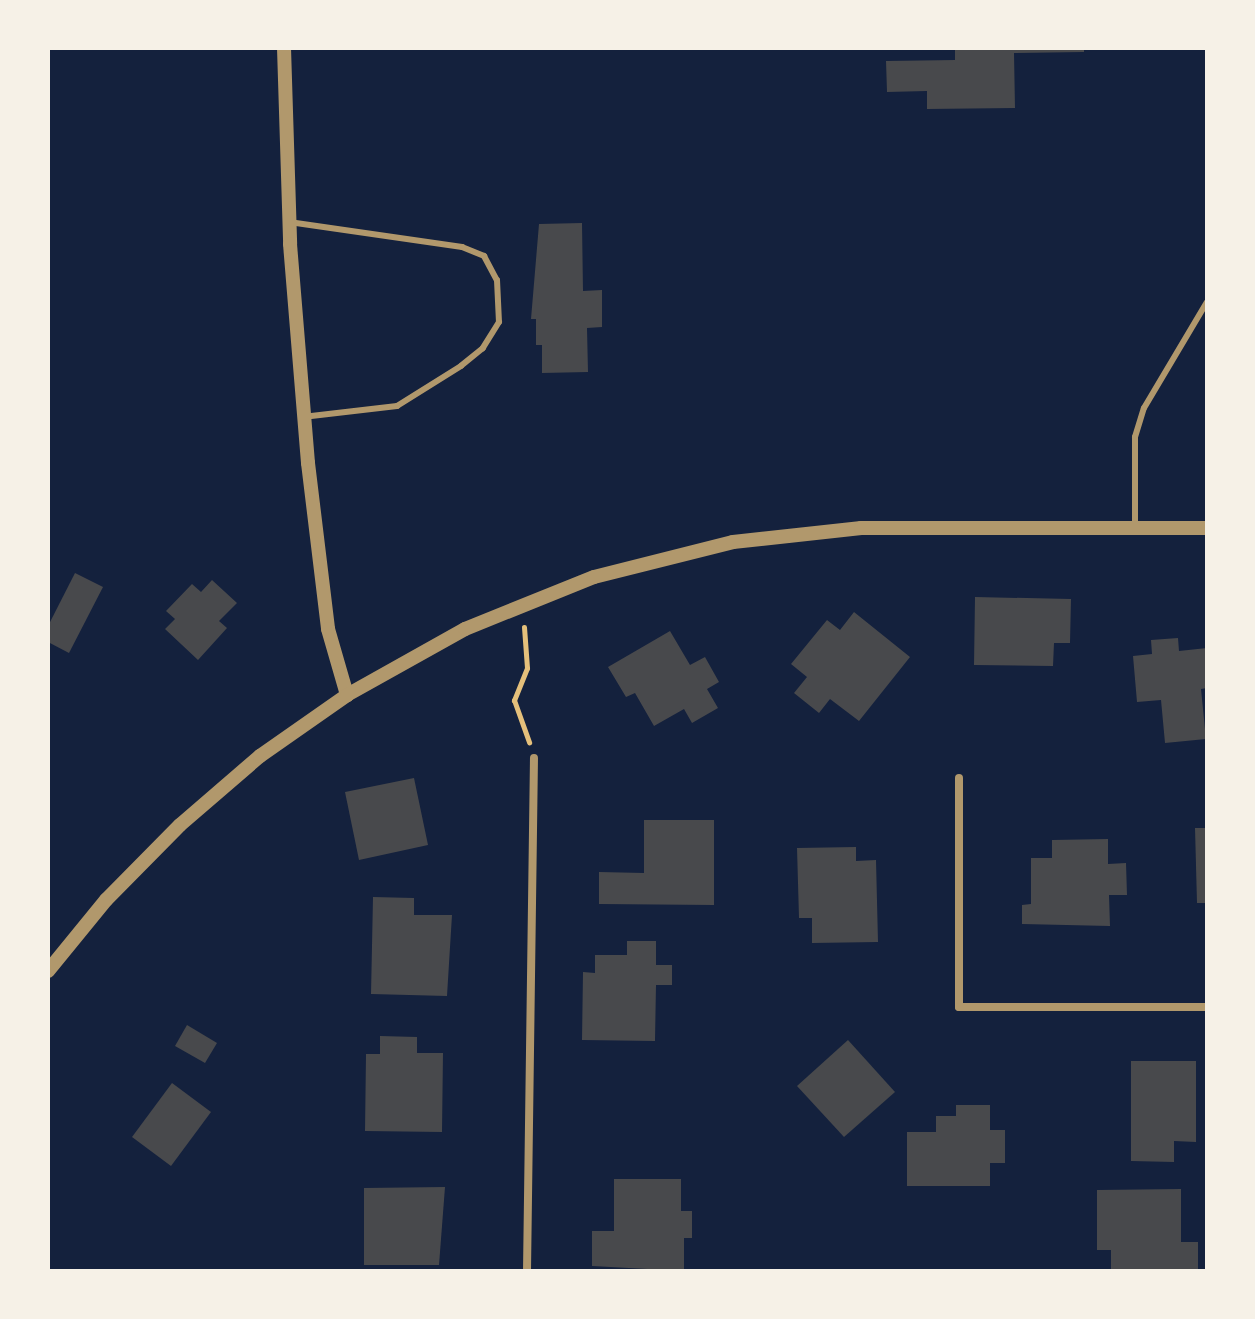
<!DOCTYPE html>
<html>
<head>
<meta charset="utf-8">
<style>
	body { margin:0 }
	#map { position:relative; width:1255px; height:1319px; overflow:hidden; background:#14213d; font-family:"Archivo Narrow",sans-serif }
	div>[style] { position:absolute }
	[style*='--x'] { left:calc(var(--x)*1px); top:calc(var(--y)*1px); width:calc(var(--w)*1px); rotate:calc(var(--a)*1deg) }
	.building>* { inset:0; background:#48494c }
	.path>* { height:5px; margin:-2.5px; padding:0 2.5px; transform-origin:2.5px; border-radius:2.5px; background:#e5c07b }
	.service>* { height:6px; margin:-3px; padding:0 3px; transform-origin:3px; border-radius:3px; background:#b1986c }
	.minor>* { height:8px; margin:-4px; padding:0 4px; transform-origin:4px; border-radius:4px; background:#b1986c }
	.tertiary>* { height:14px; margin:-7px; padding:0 7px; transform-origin:7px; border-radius:7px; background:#b1986c }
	span { translate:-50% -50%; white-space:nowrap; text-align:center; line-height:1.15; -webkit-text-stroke:7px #f6f1e7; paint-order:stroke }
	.frame { position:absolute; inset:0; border:50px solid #f6f1e7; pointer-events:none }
</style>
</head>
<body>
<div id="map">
	<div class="building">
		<i style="clip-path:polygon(955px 48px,1084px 48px,1084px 52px,1014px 53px,1015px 108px,927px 109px,927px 91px,887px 92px,886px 61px,955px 60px)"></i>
		<i style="clip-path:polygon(582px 223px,583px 291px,602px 290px,602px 327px,587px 328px,588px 372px,542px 373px,542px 345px,536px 345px,536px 319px,531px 319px,539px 224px)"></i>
		<i style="clip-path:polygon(75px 573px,103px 587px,69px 653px,48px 642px,48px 626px)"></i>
		<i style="clip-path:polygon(212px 580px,237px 603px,219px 621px,227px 628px,198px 660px,165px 629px,175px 619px,166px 611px,192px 584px,201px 592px)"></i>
		<i style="clip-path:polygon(975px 597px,1071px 599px,1070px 643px,1054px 643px,1053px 666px,974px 665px)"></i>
		<i style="clip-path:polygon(854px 612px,910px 657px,859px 721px,830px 699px,819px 713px,794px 693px,807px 677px,791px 664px,827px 620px,840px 630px)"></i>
		<i style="clip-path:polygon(670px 631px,690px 665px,705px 657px,719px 682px,707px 689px,718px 708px,692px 723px,684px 709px,654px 726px,635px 693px,626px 697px,608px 667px)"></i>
		<i style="clip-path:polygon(1178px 638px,1179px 651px,1207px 648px,1207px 688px,1201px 689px,1206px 739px,1165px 743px,1161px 700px,1137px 702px,1133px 656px,1152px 654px,1151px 640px)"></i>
		<i style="clip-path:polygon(414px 778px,428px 845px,359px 860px,345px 792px)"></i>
		<i style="clip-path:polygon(644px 820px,714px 820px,714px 905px,599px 904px,599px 872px,644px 873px)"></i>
		<i style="clip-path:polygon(1195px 828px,1207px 828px,1207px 903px,1197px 903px)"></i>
		<i style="clip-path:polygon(1108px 839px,1108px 864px,1126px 863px,1127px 895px,1109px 895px,1110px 926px,1022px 924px,1022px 905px,1031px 904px,1031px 858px,1052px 858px,1052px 840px)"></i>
		<i style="clip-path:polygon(856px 847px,856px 861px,876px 860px,878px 942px,812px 943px,812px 918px,799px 918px,797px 848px)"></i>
		<i style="clip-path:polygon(373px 897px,414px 898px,414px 915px,452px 915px,447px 996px,371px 994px)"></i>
		<i style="clip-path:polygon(627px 941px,656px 941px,656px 965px,672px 965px,672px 985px,656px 985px,655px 1041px,582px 1040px,583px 972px,595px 973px,595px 955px,627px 955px)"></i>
		<i style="clip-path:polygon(187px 1025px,217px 1043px,205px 1063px,175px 1046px)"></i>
		<i style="clip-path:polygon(380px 1036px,417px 1037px,417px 1053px,443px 1053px,442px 1132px,365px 1131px,366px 1054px,380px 1054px)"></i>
		<i style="clip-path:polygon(848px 1040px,895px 1092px,844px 1137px,797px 1086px)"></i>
		<i style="clip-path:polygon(1131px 1061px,1196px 1061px,1196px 1142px,1174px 1141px,1174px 1162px,1131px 1161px)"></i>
		<i style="clip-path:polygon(172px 1083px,211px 1112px,171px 1166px,132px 1137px)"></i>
		<i style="clip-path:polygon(956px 1105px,990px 1105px,990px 1130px,1005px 1130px,1005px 1163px,990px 1163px,990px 1186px,907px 1186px,907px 1132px,936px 1132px,936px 1116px,956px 1116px)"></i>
		<i style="clip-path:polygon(614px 1179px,681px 1179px,681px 1211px,692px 1211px,692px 1238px,684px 1238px,684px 1271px,592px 1266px,592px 1231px,614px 1231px)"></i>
		<i style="clip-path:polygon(445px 1187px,439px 1265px,364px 1265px,364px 1188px)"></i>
		<i style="clip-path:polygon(1181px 1189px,1181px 1242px,1198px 1242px,1198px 1271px,1111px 1271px,1111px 1250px,1097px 1250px,1097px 1190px)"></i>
	</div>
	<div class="path">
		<i style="--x:524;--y:627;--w:41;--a:85.8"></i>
		<i style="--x:527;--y:668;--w:35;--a:112"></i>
		<i style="--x:514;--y:700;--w:45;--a:70.3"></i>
	</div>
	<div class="service">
		<i style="--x:289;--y:222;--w:175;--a:8.2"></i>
		<i style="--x:462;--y:247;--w:24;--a:22"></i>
		<i style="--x:484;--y:256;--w:27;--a:62"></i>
		<i style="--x:497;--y:280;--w:42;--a:87.3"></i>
		<i style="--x:499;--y:322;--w:31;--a:122"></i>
		<i style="--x:483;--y:348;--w:28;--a:141"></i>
		<i style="--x:461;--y:366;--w:75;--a:148"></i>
		<i style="--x:397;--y:406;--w:95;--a:173.3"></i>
		<i style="--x:1135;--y:528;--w:91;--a:-90"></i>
		<i style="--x:1135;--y:437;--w:30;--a:-73"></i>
		<i style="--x:1144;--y:408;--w:123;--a:-59.3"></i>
	</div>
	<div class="minor">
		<i style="--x:959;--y:778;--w:229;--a:90"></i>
		<i style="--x:959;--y:1007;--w:248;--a:0"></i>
		<i style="--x:527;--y:1271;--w:513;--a:-89.22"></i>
	</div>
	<div class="tertiary">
		<i style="--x:284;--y:48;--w:196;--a:88.2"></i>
		<i style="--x:290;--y:244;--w:220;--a:85.3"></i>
		<i style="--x:308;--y:463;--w:167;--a:83.1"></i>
		<i style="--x:328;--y:629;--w:69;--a:73.9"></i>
		<i style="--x:48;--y:971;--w:92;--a:-50.8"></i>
		<i style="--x:106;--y:900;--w:105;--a:-45.4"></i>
		<i style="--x:180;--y:825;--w:106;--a:-40.8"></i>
		<i style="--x:260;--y:756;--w:106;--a:-35"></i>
		<i style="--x:347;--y:695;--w:135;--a:-29.2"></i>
		<i style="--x:465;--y:629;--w:139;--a:-22"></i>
		<i style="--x:594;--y:577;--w:143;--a:-14.1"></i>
		<i style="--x:733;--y:542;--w:129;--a:-6.2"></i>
		<i style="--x:861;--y:528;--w:346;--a:0"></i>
	</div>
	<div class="frame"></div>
</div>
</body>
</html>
